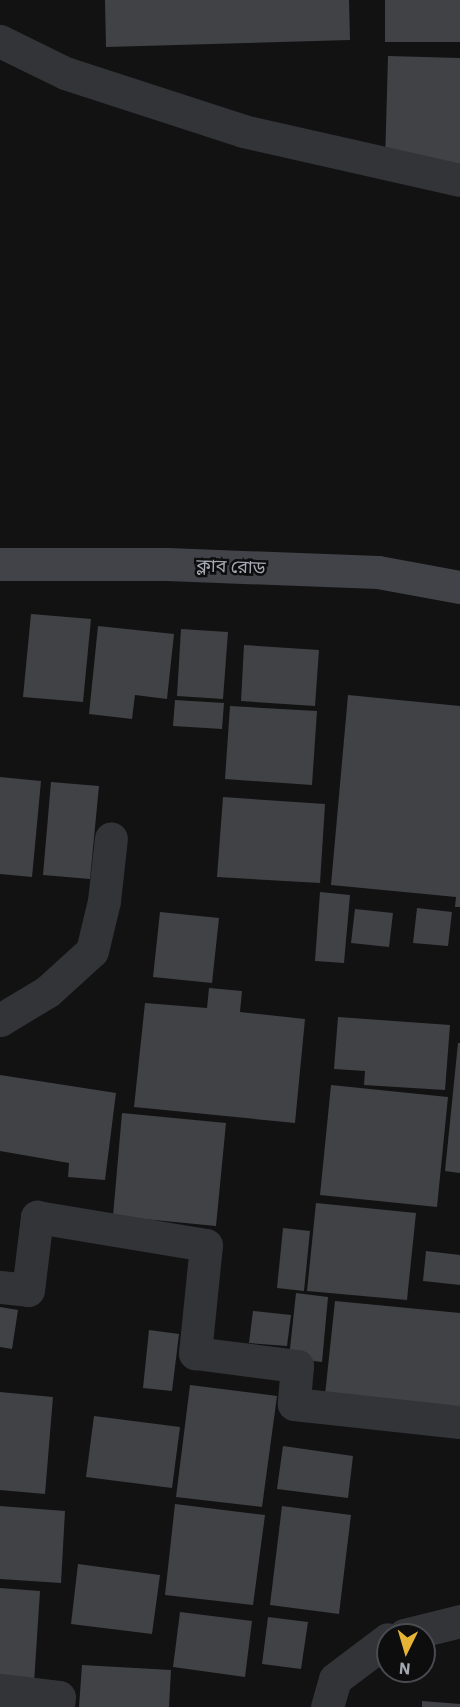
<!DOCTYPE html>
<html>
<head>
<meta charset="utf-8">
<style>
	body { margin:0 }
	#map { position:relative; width:460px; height:1707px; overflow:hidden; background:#121213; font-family:"IBM Plex Sans","Noto Sans Bengali",sans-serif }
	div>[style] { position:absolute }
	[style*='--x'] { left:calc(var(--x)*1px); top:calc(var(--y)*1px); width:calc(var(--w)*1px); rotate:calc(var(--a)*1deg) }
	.building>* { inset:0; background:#414246 }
	.street>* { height:33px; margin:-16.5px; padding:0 16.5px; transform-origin:16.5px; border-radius:16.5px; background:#333438 }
	.secondary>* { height:33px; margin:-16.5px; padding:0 16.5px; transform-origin:16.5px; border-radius:16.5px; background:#414348 }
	span { translate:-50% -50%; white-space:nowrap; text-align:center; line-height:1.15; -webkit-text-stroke:5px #0d0d0e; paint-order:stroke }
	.street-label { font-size:18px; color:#a4a8b3 }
	.north { position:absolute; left:376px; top:1623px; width:60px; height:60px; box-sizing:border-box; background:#0d0d0e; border:2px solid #494b50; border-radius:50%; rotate:185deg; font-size:16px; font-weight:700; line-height:24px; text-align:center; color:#a4a8b3 }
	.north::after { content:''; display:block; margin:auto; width:21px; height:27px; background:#e6b337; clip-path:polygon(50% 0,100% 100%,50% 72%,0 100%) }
</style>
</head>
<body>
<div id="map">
	<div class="building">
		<i style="clip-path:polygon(105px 0,349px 0,350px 40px,106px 47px)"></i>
		<i style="clip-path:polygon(385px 0,460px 0,460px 42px,385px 42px)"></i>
		<i style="clip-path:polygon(388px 56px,460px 58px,460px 165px,385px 163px)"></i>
		<i style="clip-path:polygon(31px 614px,91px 619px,83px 702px,23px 697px)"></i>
		<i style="clip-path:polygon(98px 626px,174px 634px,167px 699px,135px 695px,132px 719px,89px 714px)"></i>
		<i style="clip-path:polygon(181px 629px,228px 632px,223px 699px,177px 696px)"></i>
		<i style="clip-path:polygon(244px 645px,319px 650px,315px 706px,241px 701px)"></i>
		<i style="clip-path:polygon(348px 695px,460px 706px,460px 907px,455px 907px,456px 897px,331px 885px)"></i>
		<i style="clip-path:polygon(175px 700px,224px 703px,222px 729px,173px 726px)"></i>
		<i style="clip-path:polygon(230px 706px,317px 711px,312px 785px,225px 779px)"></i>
		<i style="clip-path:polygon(0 777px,41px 781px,32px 877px,0 874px)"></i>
		<i style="clip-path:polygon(51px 782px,99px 786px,90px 879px,43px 875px)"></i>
		<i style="clip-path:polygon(223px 797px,325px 804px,320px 883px,217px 877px)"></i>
		<i style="clip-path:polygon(320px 892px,350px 895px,344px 963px,315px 961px)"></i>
		<i style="clip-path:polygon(417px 908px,452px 912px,448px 946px,413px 943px)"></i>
		<i style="clip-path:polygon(355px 909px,393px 913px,389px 947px,351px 943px)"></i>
		<i style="clip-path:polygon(160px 912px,219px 918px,212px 983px,153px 977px)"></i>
		<i style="clip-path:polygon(209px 988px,242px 991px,240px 1012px,305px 1019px,295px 1123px,134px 1107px,145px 1003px,207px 1008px)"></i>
		<i style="clip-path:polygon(338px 1017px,450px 1025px,445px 1090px,364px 1085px,365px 1071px,334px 1069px)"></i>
		<i style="clip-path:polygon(458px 1043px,460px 1043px,460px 1173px,445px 1171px)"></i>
		<i style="clip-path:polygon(0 1075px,116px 1093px,105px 1180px,68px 1177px,69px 1163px,0 1151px)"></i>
		<i style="clip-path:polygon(331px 1085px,448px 1097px,437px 1207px,320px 1195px)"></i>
		<i style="clip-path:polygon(122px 1113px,226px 1123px,216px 1226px,113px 1216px)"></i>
		<i style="clip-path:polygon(316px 1203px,416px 1213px,407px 1300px,307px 1291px)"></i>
		<i style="clip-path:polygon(283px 1228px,310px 1231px,304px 1291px,277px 1288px)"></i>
		<i style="clip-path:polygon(426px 1251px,460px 1255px,460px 1285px,423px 1281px)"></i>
		<i style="clip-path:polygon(296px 1293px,328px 1297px,322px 1362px,289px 1358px)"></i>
		<i style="clip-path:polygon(335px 1301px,460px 1313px,460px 1408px,325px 1395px)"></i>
		<i style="clip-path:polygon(0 1307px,18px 1310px,12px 1349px,0 1347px)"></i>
		<i style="clip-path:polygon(253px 1311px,291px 1315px,287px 1346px,249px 1343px)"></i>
		<i style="clip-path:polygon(149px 1330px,179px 1334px,172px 1391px,143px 1388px)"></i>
		<i style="clip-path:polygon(190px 1385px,277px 1396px,262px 1507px,176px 1497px)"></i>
		<i style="clip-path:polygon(0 1392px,53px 1397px,45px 1494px,0 1490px)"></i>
		<i style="clip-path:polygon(94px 1416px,180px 1427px,172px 1488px,86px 1477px)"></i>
		<i style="clip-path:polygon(283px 1446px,353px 1456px,348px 1498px,277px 1489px)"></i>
		<i style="clip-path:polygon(175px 1504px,265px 1515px,253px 1605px,165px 1595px)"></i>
		<i style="clip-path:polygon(0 1506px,65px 1511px,61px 1583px,0 1579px)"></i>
		<i style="clip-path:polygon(282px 1506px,351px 1515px,339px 1614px,270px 1605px)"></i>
		<i style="clip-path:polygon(78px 1564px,160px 1575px,152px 1634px,71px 1624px)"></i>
		<i style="clip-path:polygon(0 1588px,40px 1591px,34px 1683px,0 1680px)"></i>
		<i style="clip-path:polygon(180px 1612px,252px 1621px,245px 1677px,173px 1667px)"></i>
		<i style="clip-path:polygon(268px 1617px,308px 1622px,301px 1669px,262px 1664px)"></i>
		<i style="clip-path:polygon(82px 1665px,171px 1670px,169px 1707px,79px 1707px)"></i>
		<i style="clip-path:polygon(422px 1701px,460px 1704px,460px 1707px,422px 1707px)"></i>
	</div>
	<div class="street">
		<i style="--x:0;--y:41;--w:72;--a:26.2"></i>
		<i style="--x:65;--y:73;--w:187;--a:18"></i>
		<i style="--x:243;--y:131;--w:222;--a:12.7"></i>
		<i style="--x:0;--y:1020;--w:56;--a:-31.1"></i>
		<i style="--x:48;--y:991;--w:59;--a:-42.3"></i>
		<i style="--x:92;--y:951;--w:51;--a:-76.5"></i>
		<i style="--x:104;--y:901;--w:63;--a:-83.7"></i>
		<i style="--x:0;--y:1287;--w:28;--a:6"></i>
		<i style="--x:28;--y:1290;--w:74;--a:-83"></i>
		<i style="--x:37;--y:1217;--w:171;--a:9.4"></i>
		<i style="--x:206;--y:1245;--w:109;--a:95.8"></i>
		<i style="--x:195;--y:1353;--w:103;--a:7.3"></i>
		<i style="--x:297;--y:1366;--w:38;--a:95"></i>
		<i style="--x:294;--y:1404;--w:167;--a:6.2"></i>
		<i style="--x:404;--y:1635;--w:58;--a:-14"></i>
		<i style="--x:0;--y:1690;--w:59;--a:6.8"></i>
		<i style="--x:59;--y:1697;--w:10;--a:96"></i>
		<i style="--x:327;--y:1707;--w:29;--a:-74"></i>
		<i style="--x:335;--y:1679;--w:66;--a:-37"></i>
	</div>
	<div class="secondary">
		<i style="--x:0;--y:564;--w:167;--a:0"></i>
		<i style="--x:167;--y:564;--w:211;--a:2.2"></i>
		<i style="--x:378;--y:572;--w:83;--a:10.4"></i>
	</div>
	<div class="street-label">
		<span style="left:231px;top:567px;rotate:2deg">ক্লাব রোড</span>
	</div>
	<div class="north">N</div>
</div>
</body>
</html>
